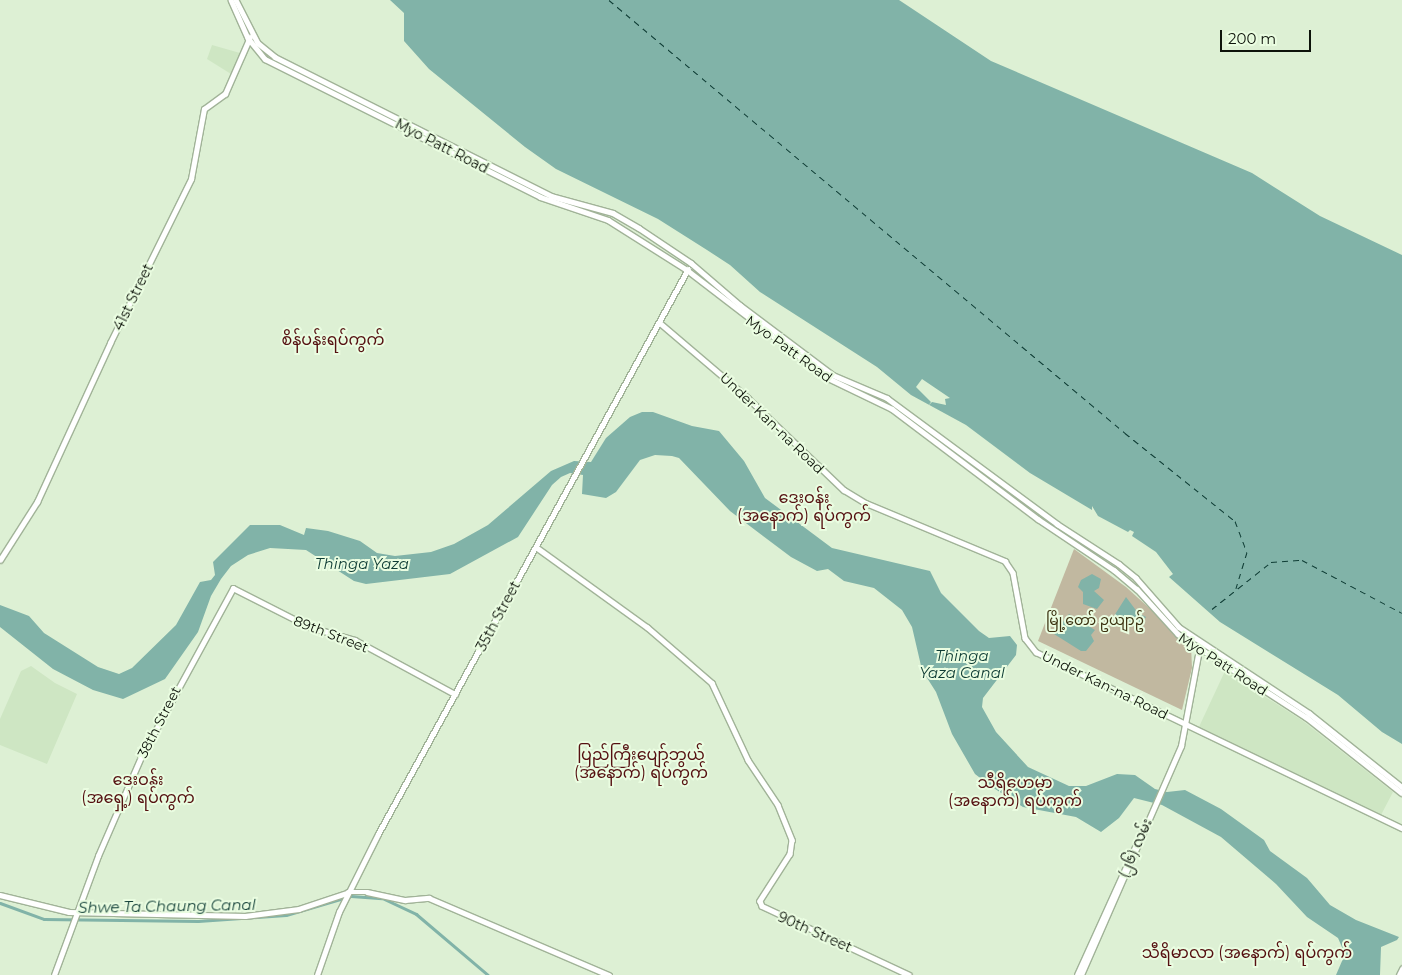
<!DOCTYPE html>
<html>
<head>
<meta charset="utf-8">
<style>
	body { margin:0 }
	#map { position:relative; width:1402px; height:975px; overflow:hidden; background:#ddf0d4; font-family:Montserrat,"Noto Sans Myanmar",sans-serif }
	div>[style] { position:absolute }
	[style*='--x'] { left:calc(var(--x)*1px); top:calc(var(--y)*1px); width:calc(var(--w)*1px); rotate:calc(var(--a)*1deg) }
	.built>* { inset:0; background:#cee6c3 }
	.green>* { inset:0; background:#c1b8a0 }
	.water>* { inset:0; background:#81b3a8 }
	.pier>* { inset:0; background:#ddf0d4 }
	.canal>* { height:3px; margin:-1.5px; padding:0 1.5px; transform-origin:1.5px; border-radius:1.5px; background:#81b3a8 }
	.ferry>* { height:1px; margin-top:-0.5px; transform-origin:0; background:repeating-linear-gradient(90deg,#0e3c34 0 6px,transparent 0 11px) }
	.roads { filter:drop-shadow(1px 0 #a1b398) drop-shadow(-1px 0 #a1b398) drop-shadow(0 1px #a1b398) drop-shadow(0 -1px #a1b398) }
	.secondary>* { height:4.5px; margin:-2.25px; padding:0 2.25px; transform-origin:2.25px; border-radius:2.25px; background:#fff }
	span { translate:-50% -50%; white-space:nowrap; text-align:center; line-height:1.15; -webkit-text-stroke:4px #eafde1; paint-order:stroke }
	.street-label { font-size:14px; color:#0d130a }
	.park-label { font-size:14px; color:#3b3110 }
	.water-label { font-size:15px; color:#0e3c34; font-style:italic }
	.quarter-label { font-size:16px; color:#551011 }
	.scale { position:absolute; left:1220px; top:30px; width:91px; height:22px; box-sizing:border-box; border:2px solid #0d130a; border-top:0; padding-left:6px; font-size:15px; line-height:18px; white-space:nowrap; color:#0d130a; -webkit-text-stroke:4px #eafde1; paint-order:stroke }
</style>
</head>
<body>
<div id="map">
	<div class="built">
		<i style="clip-path:polygon(212px 45px,240px 53px,231px 74px,207px 59px)"></i>
		<i style="clip-path:polygon(31px 666px,55px 683px,77px 694px,47px 764px,0 745px,0 719px,21px 671px)"></i>
		<i style="clip-path:polygon(1225px 671px,1303px 721px,1393px 792px,1381px 815px,1198px 729px)"></i>
	</div>
	<div class="green">
		<i style="clip-path:polygon(1074px 549px,1126px 587px,1191px 646px,1192px 668px,1182px 710px,1038px 641px)"></i>
	</div>
	<div class="water">
		<i style="clip-path:polygon(390px 0,899px 0,991px 61px,1252px 173px,1320px 216px,1402px 255px,1402px 744px,1382px 732px,1338px 695px,1220px 622px,1169px 577px,1173px 574px,1156px 552px,1132px 536px,1134px 532px,1130px 530px,1128px 532px,1098px 516px,1092px 506px,1092px 510px,1030px 473px,966px 425px,911px 395px,877px 367px,760px 292px,730px 265px,707px 250px,658px 219px,556px 169px,525px 147px,429px 69px,404px 41px,404px 13px)"></i>
		<i style="clip-path:polygon(642px 412px,653px 412px,692px 426px,719px 431px,744px 461px,765px 498px,832px 548px,930px 571px,941px 593px,979px 631px,989px 638px,1010px 636px,1017px 645px,1016px 655px,983px 698px,982px 707px,996px 732px,1028px 767px,1069px 786px,1086px 786px,1117px 774px,1135px 775px,1155px 789px,1167px 792px,1185px 790px,1221px 809px,1264px 840px,1270px 851px,1307px 878px,1330px 905px,1356px 920px,1399px 937px,1397px 940px,1381px 947px,1380px 975px,1336px 975px,1345px 954px,1338px 938px,1307px 917px,1276px 884px,1221px 837px,1162px 805px,1134px 798px,1119px 818px,1101px 832px,1076px 817px,1023px 807px,992px 787px,975px 774px,952px 734px,936px 692px,922px 670px,912px 627px,902px 610px,874px 588px,844px 581px,828px 569px,817px 571px,791px 557px,730px 511px,679px 458px,672px 456px,655px 455px,640px 460px,616px 492px,606px 498px,582px 494px,583px 475px,570px 473px,561px 477px,552px 485px,518px 537px,450px 574px,366px 584px,354px 581px,306px 550px,270px 548px,248px 555px,231px 566px,221px 579px,211px 596px,198px 632px,165px 679px,123px 699px,93px 690px,53px 669px,0 627px,0 605px,29px 616px,44px 633px,98px 667px,119px 674px,132px 668px,176px 625px,200px 582px,211px 580px,215px 575px,213px 562px,250px 525px,280px 525px,304px 535px,306px 528px,328px 531px,360px 541px,377px 553px,395px 556px,431px 552px,454px 544px,488px 525px,551px 471px,574px 461px,591px 462px,606px 438px,630px 417px)"></i>
		<i style="clip-path:polygon(1092px 574px,1101px 579px,1099px 588px,1094px 591px,1104px 600px,1097px 609px,1083px 604px,1083px 592px,1078px 587px,1081px 580px)"></i>
		<i style="clip-path:polygon(1126px 597px,1138px 613px,1146px 617px,1139px 628px,1114px 616px)"></i>
		<i style="clip-path:polygon(1069px 614px,1095px 630px,1091px 635px,1094px 641px,1086px 651px,1081px 651px,1054px 634px)"></i>
	</div>
	<div class="pier">
		<i style="clip-path:polygon(922px 379px,950px 398px,945px 399px,946px 405px,932px 402px,928px 406px,931px 402px,916px 387px)"></i>
	</div>
	<div class="canal">
		<i style="--x:0;--y:903;--w:47;--a:20"></i>
		<i style="--x:44;--y:919;--w:154;--a:0.7"></i>
		<i style="--x:198;--y:921;--w:88;--a:-3.9"></i>
		<i style="--x:286;--y:915;--w:68;--a:-16.3"></i>
		<i style="--x:351;--y:896;--w:31;--a:4"></i>
		<i style="--x:382;--y:898;--w:38;--a:25"></i>
		<i style="--x:416;--y:914;--w:94;--a:40.3"></i>
	</div>
	<div class="ferry">
		<i style="--x:609;--y:0;--w:674;--a:40"></i>
		<i style="--x:1125;--y:433;--w:141;--a:38.7"></i>
		<i style="--x:1235;--y:521;--w:33;--a:69"></i>
		<i style="--x:1247;--y:552;--w:38;--a:107"></i>
		<i style="--x:1212;--y:609;--w:75;--a:-38.5"></i>
		<i style="--x:1271;--y:562;--w:31;--a:-4"></i>
		<i style="--x:1302;--y:560;--w:113;--a:27.9"></i>
	</div>
	<div class="roads">
		<div class="secondary">
			<i style="--x:231;--y:0;--w:42;--a:65.9"></i>
			<i style="--x:248;--y:38;--w:27;--a:51"></i>
			<i style="--x:265;--y:59;--w:308;--a:26.6"></i>
			<i style="--x:540;--y:197;--w:72;--a:18.7"></i>
			<i style="--x:608;--y:220;--w:93;--a:32.3"></i>
			<i style="--x:687;--y:270;--w:178;--a:37.5"></i>
			<i style="--x:828;--y:378;--w:71;--a:25.8"></i>
			<i style="--x:892;--y:409;--w:183;--a:37"></i>
			<i style="--x:1038;--y:519;--w:92;--a:33.9"></i>
			<i style="--x:1114;--y:570;--w:30;--a:40"></i>
			<i style="--x:1137;--y:589;--w:61;--a:47.7"></i>
			<i style="--x:1178;--y:634;--w:153;--a:33"></i>
			<i style="--x:1306;--y:717;--w:122;--a:38.4"></i>
			<i style="--x:236;--y:0;--w:48;--a:62.9"></i>
			<i style="--x:258;--y:43;--w:22;--a:39"></i>
			<i style="--x:275;--y:57;--w:309;--a:26.7"></i>
			<i style="--x:551;--y:196;--w:64;--a:15.3"></i>
			<i style="--x:613;--y:213;--w:30;--a:30"></i>
			<i style="--x:639;--y:228;--w:63;--a:33.9"></i>
			<i style="--x:691;--y:263;--w:65;--a:40.6"></i>
			<i style="--x:740;--y:305;--w:116;--a:37"></i>
			<i style="--x:833;--y:375;--w:59;--a:23.1"></i>
			<i style="--x:887;--y:398;--w:212;--a:36.5"></i>
			<i style="--x:1057;--y:524;--w:74;--a:32.8"></i>
			<i style="--x:1119;--y:564;--w:22;--a:39"></i>
			<i style="--x:1136;--y:578;--w:65;--a:48.7"></i>
			<i style="--x:1179;--y:627;--w:156;--a:33.5"></i>
			<i style="--x:1309;--y:713;--w:119;--a:38.5"></i>
			<i style="--x:660;--y:323;--w:116;--a:40.4"></i>
			<i style="--x:748;--y:398;--w:133;--a:43.8"></i>
			<i style="--x:844;--y:490;--w:26;--a:31"></i>
			<i style="--x:866;--y:503;--w:151;--a:22.6"></i>
			<i style="--x:1005;--y:561;--w:14;--a:56"></i>
			<i style="--x:1013;--y:573;--w:66;--a:79.5"></i>
			<i style="--x:1025;--y:638;--w:18;--a:52"></i>
			<i style="--x:1036;--y:652;--w:406;--a:25.7"></i>
			<i style="--x:536;--y:547;--w:137;--a:35.8"></i>
			<i style="--x:647;--y:627;--w:86;--a:40.7"></i>
			<i style="--x:712;--y:683;--w:85;--a:64.9"></i>
			<i style="--x:748;--y:760;--w:54;--a:56.3"></i>
			<i style="--x:778;--y:805;--w:38;--a:68"></i>
			<i style="--x:792;--y:840;--w:14;--a:98"></i>
			<i style="--x:790;--y:854;--w:56;--a:122.6"></i>
			<i style="--x:760;--y:901;--w:5;--a:68"></i>
			<i style="--x:762;--y:906;--w:162;--a:25.1"></i>
			<i style="--x:0;--y:560;--w:69;--a:-57.5"></i>
			<i style="--x:37;--y:502;--w:175;--a:-65.3"></i>
			<i style="--x:110;--y:343;--w:183;--a:-63.7"></i>
			<i style="--x:191;--y:179;--w:71;--a:-79.5"></i>
			<i style="--x:204;--y:109;--w:26;--a:-36"></i>
			<i style="--x:225;--y:94;--w:62;--a:-66.3"></i>
			<i style="--x:348;--y:892;--w:19;--a:0"></i>
			<i style="--x:367;--y:892;--w:39;--a:12"></i>
			<i style="--x:405;--y:900;--w:24;--a:-5"></i>
			<i style="--x:429;--y:898;--w:196;--a:23.2"></i>
			<i style="--x:0;--y:895;--w:71;--a:13.8"></i>
			<i style="--x:69;--y:912;--w:176;--a:1.3"></i>
			<i style="--x:245;--y:916;--w:54;--a:-7.4"></i>
			<i style="--x:299;--y:909;--w:51;--a:-18.4"></i>
			<i style="--x:54;--y:975;--w:127;--a:-69.7"></i>
			<i style="--x:98;--y:856;--w:108;--a:-66.5"></i>
			<i style="--x:141;--y:757;--w:192;--a:-61.4"></i>
			<i style="--x:233;--y:588;--w:86;--a:26.9"></i>
			<i style="--x:310;--y:627;--w:47;--a:16.1"></i>
			<i style="--x:355;--y:640;--w:114;--a:28.4"></i>
			<i style="--x:317;--y:975;--w:67;--a:-70.8"></i>
			<i style="--x:339;--y:912;--w:87;--a:-63.4"></i>
			<i style="--x:378;--y:834;--w:644;--a:-61.25"></i>
			<i style="--x:1077;--y:975;--w:167;--a:-65.6"></i>
			<i style="--x:1081;--y:975;--w:250;--a:-66.4"></i>
			<i style="--x:1181;--y:746;--w:98;--a:-79.4"></i>
			<i style="--x:1399;--y:975;--w:7;--a:-63"></i>
		</div>
	</div>
	<div class="street-label">
		<span style="left:442px;top:146px;rotate:27deg">Myo Patt Road</span>
		<span style="left:133px;top:297px;rotate:-64deg">41st Street</span>
		<span style="left:789px;top:349px;rotate:36deg">Myo Patt Road</span>
		<span style="left:772px;top:423px;rotate:44deg">Under Kan-na Road</span>
		<span style="left:498px;top:616px;rotate:-62deg">35th Street</span>
		<span style="left:331px;top:634px;rotate:21deg">89th Street</span>
		<span style="left:1223px;top:664px;rotate:33deg">Myo Patt Road</span>
		<span style="left:1105px;top:685px;rotate:26deg">Under Kan-na Road</span>
		<span style="left:159px;top:722px;rotate:-63deg">38th Street</span>
		<span style="left:1135px;top:848px;rotate:-66deg">(၂၆) လမ်း</span>
		<span style="left:815px;top:932px;rotate:24deg">90th Street</span>
	</div>
	<div class="park-label">
		<span style="left:1095px;top:620px">မြို့တော် ဥယျာဥ်</span>
	</div>
	<div class="water-label">
		<span style="left:362px;top:564px">Thinga Yaza</span>
		<span style="left:962px;top:664px">Thinga<br>Yaza Canal</span>
		<span style="left:167px;top:906px;rotate:-1deg">Shwe Ta Chaung Canal</span>
	</div>
	<div class="quarter-label">
		<span style="left:333px;top:340px">စိန်ပန်းရပ်ကွက်</span>
		<span style="left:804px;top:507px">ဒေးဝန်း<br>(အနောက်) ရပ်ကွက်</span>
		<span style="left:641px;top:764px">ပြည်ကြီးပျော်ဘွယ်<br>(အနောက်) ရပ်ကွက်</span>
		<span style="left:138px;top:789px">ဒေးဝန်း<br>(အရှေ့) ရပ်ကွက်</span>
		<span style="left:1015px;top:792px">သီရိဟေမာ<br>(အနောက်) ရပ်ကွက်</span>
		<span style="left:1247px;top:953px">သီရိမာလာ (အနောက်) ရပ်ကွက်</span>
	</div>
	<div class="scale">200 m</div>
</div>
</body>
</html>
